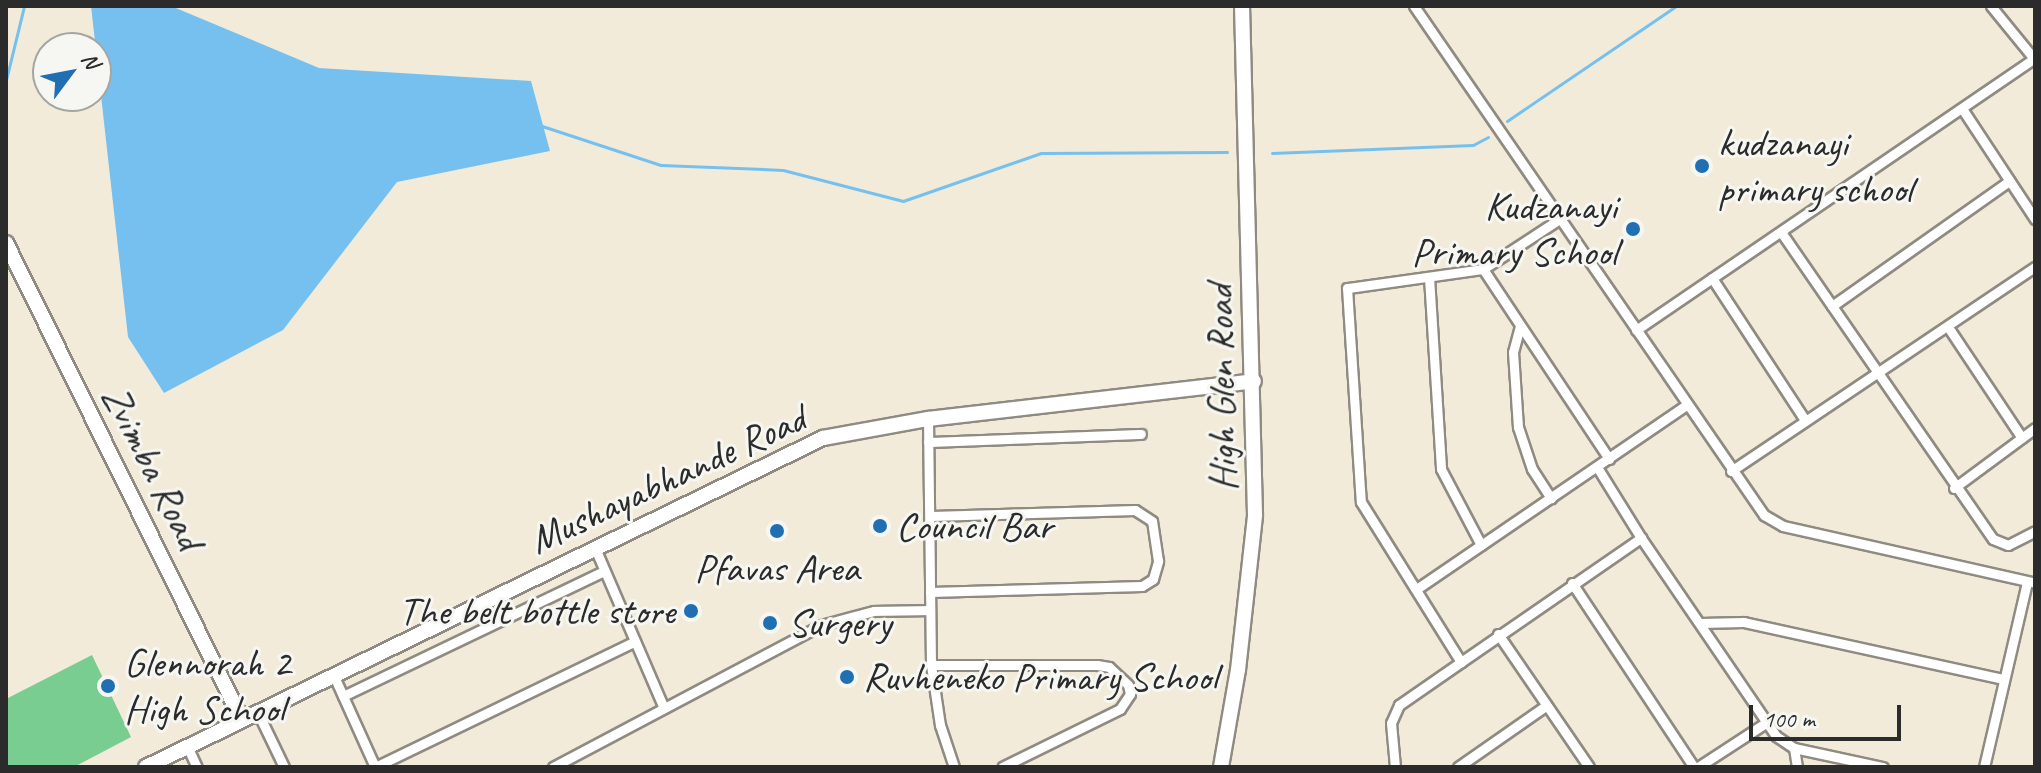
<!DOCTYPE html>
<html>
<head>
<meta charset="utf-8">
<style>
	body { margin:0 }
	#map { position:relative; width:2041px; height:773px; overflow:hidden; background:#f3ebd9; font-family:Caveat,sans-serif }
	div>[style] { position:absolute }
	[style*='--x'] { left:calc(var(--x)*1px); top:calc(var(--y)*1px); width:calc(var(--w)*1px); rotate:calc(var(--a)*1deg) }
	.green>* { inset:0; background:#79cd90 }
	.water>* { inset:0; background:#76c0ef }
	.stream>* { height:3px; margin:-1.5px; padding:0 1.5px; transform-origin:1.5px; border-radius:1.5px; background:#76c0ef }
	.roads { filter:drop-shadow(2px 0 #8f8b82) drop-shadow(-2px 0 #8f8b82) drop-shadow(0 2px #8f8b82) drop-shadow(0 -2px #8f8b82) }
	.street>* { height:9px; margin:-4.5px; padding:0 4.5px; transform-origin:4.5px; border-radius:4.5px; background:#fff }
	.secondary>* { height:14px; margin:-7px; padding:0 7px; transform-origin:7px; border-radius:7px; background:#fff }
	.primary>* { height:14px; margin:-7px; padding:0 7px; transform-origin:7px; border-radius:7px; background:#fff }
	.dots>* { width:22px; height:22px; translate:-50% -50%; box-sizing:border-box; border:4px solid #f6f6f2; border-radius:50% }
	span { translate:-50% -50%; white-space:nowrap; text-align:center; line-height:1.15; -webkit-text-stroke:6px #f6f6f2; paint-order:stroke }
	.poi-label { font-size:40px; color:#2b2b2b }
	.left { translate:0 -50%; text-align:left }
	.right { translate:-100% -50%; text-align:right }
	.street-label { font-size:40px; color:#2b2b2b }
	.frame { position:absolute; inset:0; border:8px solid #2b2b2b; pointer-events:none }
	.north { position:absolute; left:32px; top:32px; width:80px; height:80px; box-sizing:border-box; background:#f6f6f2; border:2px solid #a5a5a2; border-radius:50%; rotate:58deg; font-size:22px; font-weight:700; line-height:32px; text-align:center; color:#2b2b2b }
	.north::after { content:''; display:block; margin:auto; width:28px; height:36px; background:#1f6fb2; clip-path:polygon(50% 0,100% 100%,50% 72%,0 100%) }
	.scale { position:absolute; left:1749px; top:705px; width:152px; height:36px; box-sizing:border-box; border:4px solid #2b2b2b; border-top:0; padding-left:10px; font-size:24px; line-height:28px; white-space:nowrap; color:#2b2b2b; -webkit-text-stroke:6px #f6f6f2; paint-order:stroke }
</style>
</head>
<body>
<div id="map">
	<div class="green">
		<i style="clip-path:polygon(92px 655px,131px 737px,74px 767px,6px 767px,6px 699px)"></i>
	</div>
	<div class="water">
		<i style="clip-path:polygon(91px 6px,171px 6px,319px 68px,531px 81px,550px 151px,397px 182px,283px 330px,164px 393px,128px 337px)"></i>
	</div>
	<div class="stream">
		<i style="--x:6;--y:80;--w:76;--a:-76.3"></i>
		<i style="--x:1507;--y:121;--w:204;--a:-34.2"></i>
		<i style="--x:539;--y:125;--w:128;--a:18.2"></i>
		<i style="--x:661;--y:165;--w:122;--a:2.3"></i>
		<i style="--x:783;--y:170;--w:124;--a:14.5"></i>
		<i style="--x:903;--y:201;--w:146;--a:-19.2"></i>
		<i style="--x:1041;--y:153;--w:186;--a:-0.3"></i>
		<i style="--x:1272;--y:153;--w:201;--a:-2.3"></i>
		<i style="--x:1473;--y:145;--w:17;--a:-28"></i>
	</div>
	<div class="roads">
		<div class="street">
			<i style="--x:1414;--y:6;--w:618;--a:55.49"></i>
			<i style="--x:1764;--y:515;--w:22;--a:30"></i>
			<i style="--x:1783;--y:526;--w:258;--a:12.7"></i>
			<i style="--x:1991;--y:6;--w:70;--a:50.8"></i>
			<i style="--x:1963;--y:110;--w:131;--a:56.6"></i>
			<i style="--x:1558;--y:220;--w:90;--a:146.8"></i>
			<i style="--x:1483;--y:269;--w:137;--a:172"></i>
			<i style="--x:1347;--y:288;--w:214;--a:86.3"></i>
			<i style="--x:1361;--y:502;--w:189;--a:58"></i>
			<i style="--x:1461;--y:662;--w:219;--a:-34.6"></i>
			<i style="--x:1641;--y:538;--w:240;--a:55.7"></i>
			<i style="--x:1776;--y:736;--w:22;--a:34"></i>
			<i style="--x:1794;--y:748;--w:91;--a:12.1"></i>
			<i style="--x:1781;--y:232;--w:373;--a:55.4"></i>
			<i style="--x:1993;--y:539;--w:16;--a:22"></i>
			<i style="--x:2008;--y:545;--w:30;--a:-27"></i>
			<i style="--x:1483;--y:269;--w:228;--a:56.4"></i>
			<i style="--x:1429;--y:277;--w:192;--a:86.4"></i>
			<i style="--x:1441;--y:469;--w:86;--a:62.2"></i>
			<i style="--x:1712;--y:278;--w:170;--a:56.8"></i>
			<i style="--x:1832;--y:306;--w:217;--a:-35.2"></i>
			<i style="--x:1520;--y:326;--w:27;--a:105"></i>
			<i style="--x:1513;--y:352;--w:75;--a:86.2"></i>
			<i style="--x:1518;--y:427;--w:44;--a:71.6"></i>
			<i style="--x:1532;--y:469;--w:35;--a:57"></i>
			<i style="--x:1948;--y:327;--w:133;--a:56.3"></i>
			<i style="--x:1636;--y:330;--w:482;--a:-34.3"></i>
			<i style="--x:928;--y:419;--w:246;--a:89.3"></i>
			<i style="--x:931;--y:665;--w:61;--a:81.5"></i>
			<i style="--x:940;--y:725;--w:44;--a:71.6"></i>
			<i style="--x:928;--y:442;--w:213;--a:-2.2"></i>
			<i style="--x:1597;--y:467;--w:84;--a:58.2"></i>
			<i style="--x:1731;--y:471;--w:366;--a:-33.9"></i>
			<i style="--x:1954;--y:488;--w:101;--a:-36.5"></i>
			<i style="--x:595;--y:548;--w:174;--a:66.7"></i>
			<i style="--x:1572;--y:583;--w:221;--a:56.5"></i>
			<i style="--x:1418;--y:588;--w:323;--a:-34.3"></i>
			<i style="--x:930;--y:592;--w:212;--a:-1.6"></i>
			<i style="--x:1142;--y:586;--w:13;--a:-32"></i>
			<i style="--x:1153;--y:579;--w:19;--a:-74"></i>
			<i style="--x:1158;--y:561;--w:40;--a:-98.5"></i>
			<i style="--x:1152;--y:521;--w:20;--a:-147"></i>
			<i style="--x:1135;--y:510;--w:204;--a:178.3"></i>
			<i style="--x:1700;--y:623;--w:44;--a:-1.3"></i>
			<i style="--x:1744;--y:622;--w:266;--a:12.4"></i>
			<i style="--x:1498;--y:634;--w:161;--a:55.6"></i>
			<i style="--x:931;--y:665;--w:166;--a:0"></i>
			<i style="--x:1097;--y:665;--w:12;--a:9"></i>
			<i style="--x:1109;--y:667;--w:26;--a:43"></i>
			<i style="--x:1128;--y:685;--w:9;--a:77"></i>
			<i style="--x:1130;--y:694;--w:18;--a:124"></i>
			<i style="--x:1120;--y:709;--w:131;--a:153.8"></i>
			<i style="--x:333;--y:674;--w:102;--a:65.7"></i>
			<i style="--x:343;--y:696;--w:289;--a:-25.6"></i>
			<i style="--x:258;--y:713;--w:60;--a:64.3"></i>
			<i style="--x:187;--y:746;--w:23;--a:65"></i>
			<i style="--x:1794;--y:748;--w:19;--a:81"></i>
			<i style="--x:375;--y:767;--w:288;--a:-25.8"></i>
			<i style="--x:553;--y:767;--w:303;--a:-27.9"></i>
			<i style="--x:821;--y:625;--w:55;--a:-14.8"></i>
			<i style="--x:874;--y:611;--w:56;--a:-1"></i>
			<i style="--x:1395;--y:767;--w:44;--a:-95.2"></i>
			<i style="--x:1391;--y:723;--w:20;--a:-66"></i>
			<i style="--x:1399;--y:705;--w:75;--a:-34.7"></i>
			<i style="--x:1458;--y:767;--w:108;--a:-34.9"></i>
			<i style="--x:1698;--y:767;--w:79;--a:-33.1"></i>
			<i style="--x:1984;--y:767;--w:190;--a:-76.9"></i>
		</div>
		<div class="secondary">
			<i style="--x:6;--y:243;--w:532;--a:63.68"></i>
			<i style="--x:146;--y:767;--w:753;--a:-25.92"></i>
			<i style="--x:823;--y:438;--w:107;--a:-10.3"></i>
			<i style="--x:928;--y:419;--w:328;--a:-6.6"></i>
		</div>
		<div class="primary">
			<i style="--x:1221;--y:767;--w:98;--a:-80.1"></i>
			<i style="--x:1238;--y:670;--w:156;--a:-83.7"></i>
			<i style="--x:1255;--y:515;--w:509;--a:-91.46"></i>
		</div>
	</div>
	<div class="dots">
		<i style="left:1702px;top:166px;background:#1f6fb2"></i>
		<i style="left:1633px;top:229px;background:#1f6fb2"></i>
		<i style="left:880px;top:526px;background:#1f6fb2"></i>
		<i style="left:777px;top:531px;background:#1f6fb2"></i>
		<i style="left:691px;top:611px;background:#1f6fb2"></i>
		<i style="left:770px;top:623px;background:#1f6fb2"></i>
		<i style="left:847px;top:677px;background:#1f6fb2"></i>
		<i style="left:108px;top:686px;background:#1f6fb2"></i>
	</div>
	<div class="poi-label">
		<span class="left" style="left:1718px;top:166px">kudzanayi<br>primary school</span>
		<span class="right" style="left:1617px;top:229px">Kudzanayi<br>Primary School</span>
		<span class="left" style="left:896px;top:526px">Council Bar</span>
		<span style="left:777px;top:568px">Pfavas Area</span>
		<span class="right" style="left:675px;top:611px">The belt bottle store</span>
		<span class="left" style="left:788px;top:623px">Surgery</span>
		<span class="left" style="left:124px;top:686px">Glennorah 2<br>High School</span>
		<span class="left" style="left:863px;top:677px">Ruvheneko Primary School</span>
	</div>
	<div class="street-label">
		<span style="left:1221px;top:388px;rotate:-91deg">High Glen Road</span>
		<span style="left:153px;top:467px;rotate:63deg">Zvimba Road</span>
		<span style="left:667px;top:479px;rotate:-25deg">Mushayabhande Road</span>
	</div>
	<div class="frame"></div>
	<div class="north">N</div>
	<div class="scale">100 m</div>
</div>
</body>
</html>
